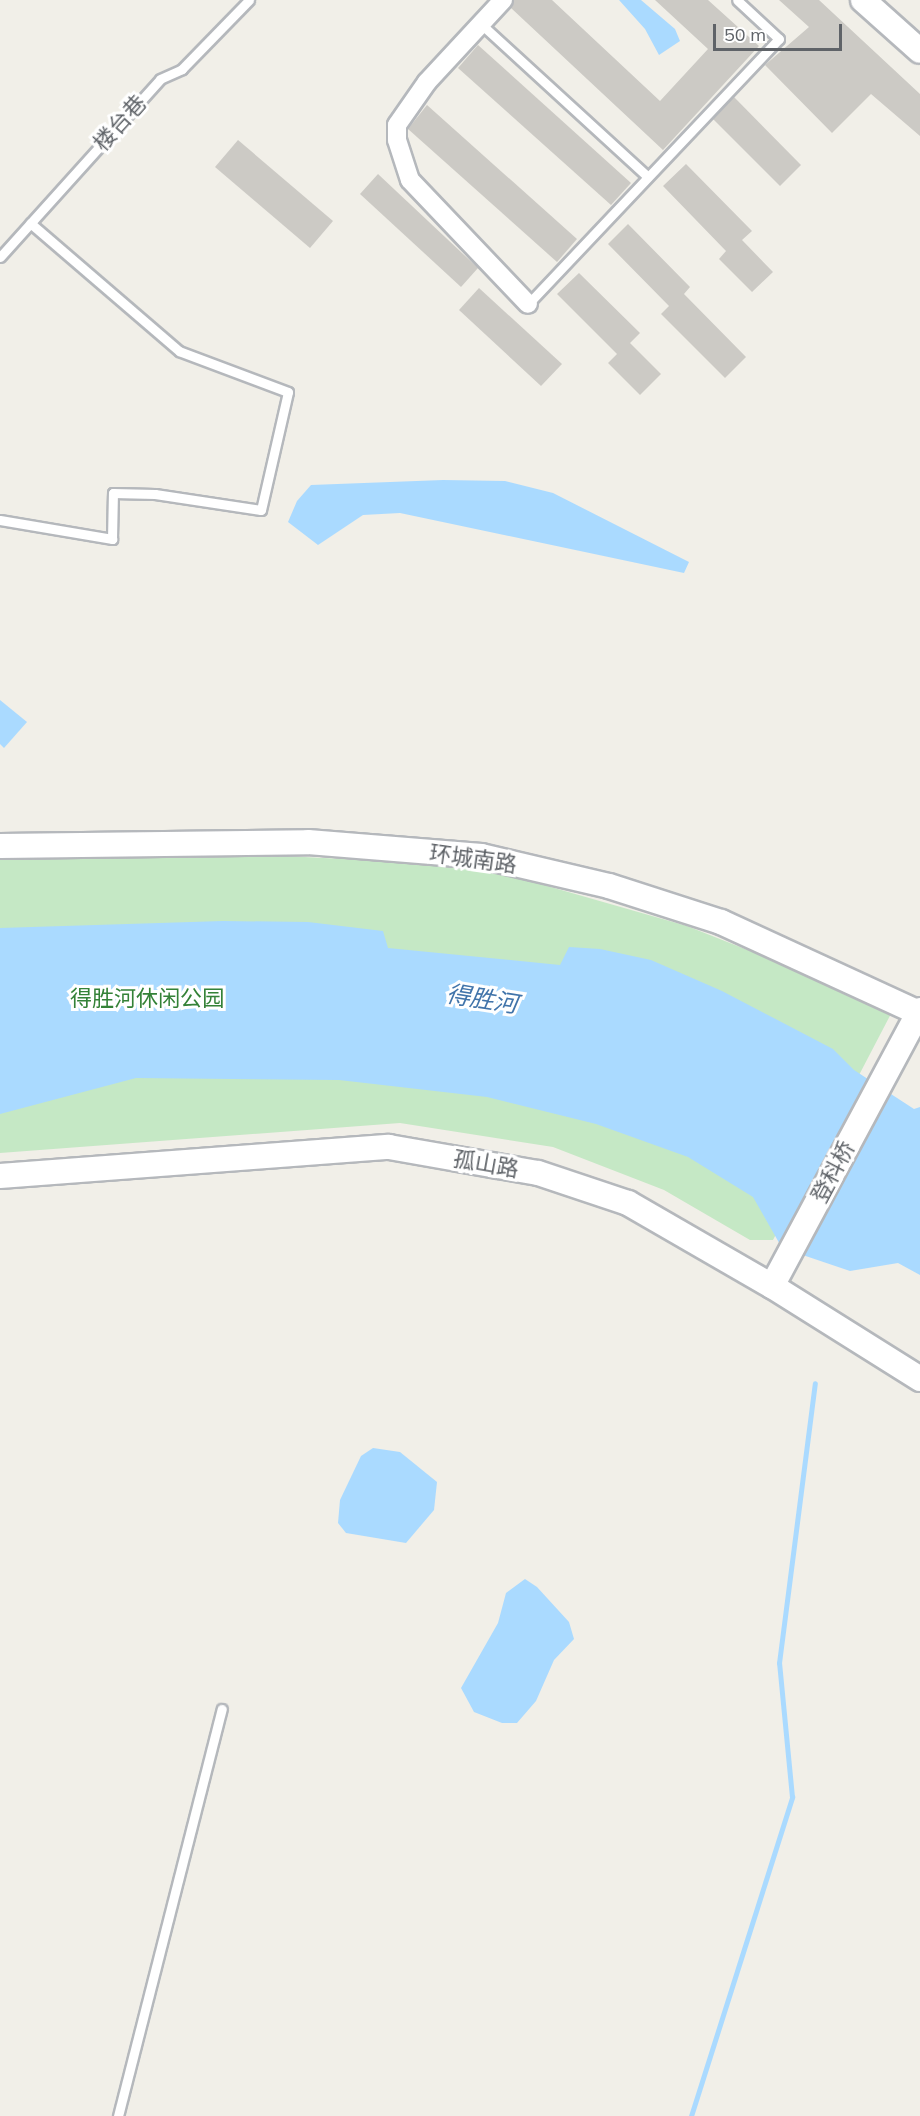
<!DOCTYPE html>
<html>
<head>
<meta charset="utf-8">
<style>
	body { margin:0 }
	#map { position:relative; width:920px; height:2116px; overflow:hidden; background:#f1efe8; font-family:Mulish,"Noto Sans SC",sans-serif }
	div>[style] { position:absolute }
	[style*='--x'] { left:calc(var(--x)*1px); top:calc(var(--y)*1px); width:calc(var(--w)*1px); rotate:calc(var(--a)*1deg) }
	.green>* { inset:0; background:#c5e8c5 }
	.water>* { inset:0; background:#aadaff }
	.stream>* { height:5px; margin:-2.5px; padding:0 2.5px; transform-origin:2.5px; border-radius:2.5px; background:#aadaff }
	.building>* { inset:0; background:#cccac5 }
	.roads { filter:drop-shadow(2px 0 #b5b8bc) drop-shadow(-2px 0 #b5b8bc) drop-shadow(0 2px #b5b8bc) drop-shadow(0 -2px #b5b8bc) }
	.lane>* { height:9px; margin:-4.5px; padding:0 4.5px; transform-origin:4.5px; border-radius:4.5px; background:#fff }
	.street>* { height:18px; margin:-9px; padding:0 9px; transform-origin:9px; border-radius:9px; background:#fff }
	.secondary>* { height:24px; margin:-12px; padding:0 12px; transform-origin:12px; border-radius:12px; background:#fff }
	span { translate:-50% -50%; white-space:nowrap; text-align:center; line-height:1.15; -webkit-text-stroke:6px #fff; paint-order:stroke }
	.street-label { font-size:22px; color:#5f6368 }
	.park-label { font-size:22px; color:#348238 }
	.water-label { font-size:24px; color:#4174aa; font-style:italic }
	.scale { position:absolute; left:713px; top:24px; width:129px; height:27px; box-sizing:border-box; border:3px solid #5f6368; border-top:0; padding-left:8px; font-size:18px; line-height:21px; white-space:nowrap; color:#5f6368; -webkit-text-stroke:4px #fff; paint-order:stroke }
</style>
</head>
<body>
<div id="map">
	<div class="green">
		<i style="clip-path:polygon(285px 856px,477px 866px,687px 926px,894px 1008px,773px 1240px,750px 1240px,664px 1190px,553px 1147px,400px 1123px,0 1153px,0 857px)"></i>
	</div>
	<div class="water">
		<i style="clip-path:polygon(619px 0,641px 0,675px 29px,680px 41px,659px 55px,645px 29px)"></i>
		<i style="clip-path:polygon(443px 480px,505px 481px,553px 493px,689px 562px,684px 573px,400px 513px,363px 515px,318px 545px,288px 522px,297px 501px,311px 485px)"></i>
		<i style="clip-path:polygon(0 700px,27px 722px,4px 748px,0 744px)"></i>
		<i style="clip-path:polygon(223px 921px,308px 922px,383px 931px,388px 948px,560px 965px,569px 947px,600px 949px,651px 960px,722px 991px,833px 1049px,854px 1070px,914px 1109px,920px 1107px,920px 1275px,898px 1263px,850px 1271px,782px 1248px,753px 1197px,688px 1157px,596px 1124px,487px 1097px,339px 1080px,136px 1078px,0 1114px,0 928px)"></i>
		<i style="clip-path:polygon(373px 1448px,400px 1452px,437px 1482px,434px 1510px,406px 1543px,346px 1533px,338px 1523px,340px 1500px,361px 1456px)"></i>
		<i style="clip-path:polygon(525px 1579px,537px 1587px,569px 1622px,574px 1639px,554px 1660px,536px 1701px,517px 1723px,502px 1723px,474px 1712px,461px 1688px,498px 1623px,506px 1593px)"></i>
	</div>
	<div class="stream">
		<i style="--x:691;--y:2116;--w:335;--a:-72.4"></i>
		<i style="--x:792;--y:1797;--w:135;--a:-95.5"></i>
		<i style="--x:779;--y:1663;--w:282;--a:-82.7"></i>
	</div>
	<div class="building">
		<i style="clip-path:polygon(514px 0,552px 0,660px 101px,708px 49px,655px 0,708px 0,759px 46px,663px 150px,511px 8px)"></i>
		<i style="clip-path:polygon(779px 0,819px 0,920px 94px,920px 136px,871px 94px,832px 133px,765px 65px,809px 27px)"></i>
		<i style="clip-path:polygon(478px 45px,631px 183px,611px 205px,458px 68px)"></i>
		<i style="clip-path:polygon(734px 97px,801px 165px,780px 186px,713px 119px)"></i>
		<i style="clip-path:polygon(427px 105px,577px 239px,557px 262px,408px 129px)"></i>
		<i style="clip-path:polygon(238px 140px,333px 221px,310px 248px,215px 167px)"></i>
		<i style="clip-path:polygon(686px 164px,752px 231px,742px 240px,773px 272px,752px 292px,719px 259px,726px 251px,663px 186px)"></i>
		<i style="clip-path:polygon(378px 174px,478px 268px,461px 287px,360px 194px)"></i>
		<i style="clip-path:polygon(628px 224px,690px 287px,684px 294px,746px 357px,725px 378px,661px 314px,669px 306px,608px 244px)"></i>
		<i style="clip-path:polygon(579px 273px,640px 333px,630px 343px,661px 374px,640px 395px,608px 363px,617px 354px,557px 294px)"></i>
		<i style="clip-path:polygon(479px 288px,562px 364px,541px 386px,459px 310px)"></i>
	</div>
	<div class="roads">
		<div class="lane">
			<i style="--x:481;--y:24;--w:226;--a:42.5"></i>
			<i style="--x:0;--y:257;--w:239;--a:-48"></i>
			<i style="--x:160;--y:79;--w:24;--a:-24"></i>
			<i style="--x:182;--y:69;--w:96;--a:-45.8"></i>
			<i style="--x:528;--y:304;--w:365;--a:-46.6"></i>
			<i style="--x:779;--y:39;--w:57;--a:-137.1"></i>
			<i style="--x:0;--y:520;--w:114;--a:9.6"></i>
			<i style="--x:112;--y:539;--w:46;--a:-88.8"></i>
			<i style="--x:113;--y:493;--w:42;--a:1.4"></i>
			<i style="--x:155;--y:494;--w:107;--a:8.6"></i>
			<i style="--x:261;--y:510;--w:121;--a:-77.1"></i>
			<i style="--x:288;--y:392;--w:116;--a:-159.4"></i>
			<i style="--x:179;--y:351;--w:196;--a:-139.3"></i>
			<i style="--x:118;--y:2116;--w:420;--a:-75.7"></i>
		</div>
		<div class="street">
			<i style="--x:503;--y:0;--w:112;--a:132.8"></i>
			<i style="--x:427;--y:82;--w:52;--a:124.9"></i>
			<i style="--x:397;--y:125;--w:15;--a:90"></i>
			<i style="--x:397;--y:140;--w:42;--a:72"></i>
			<i style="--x:410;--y:180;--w:171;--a:46.4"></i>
		</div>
		<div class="secondary">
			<i style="--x:863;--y:0;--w:76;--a:41.8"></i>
			<i style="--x:0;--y:846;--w:308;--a:-0.7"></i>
			<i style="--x:308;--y:842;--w:174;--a:4.6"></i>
			<i style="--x:481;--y:856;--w:131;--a:13.2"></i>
			<i style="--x:609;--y:886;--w:118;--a:17.8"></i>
			<i style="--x:721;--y:922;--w:218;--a:24.7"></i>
			<i style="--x:0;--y:1176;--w:390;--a:-4.3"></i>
			<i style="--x:389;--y:1147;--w:151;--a:9.9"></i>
			<i style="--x:538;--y:1173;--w:95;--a:18.4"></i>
			<i style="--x:628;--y:1203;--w:166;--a:30"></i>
			<i style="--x:772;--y:1286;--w:175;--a:32.1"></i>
			<i style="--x:772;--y:1286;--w:313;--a:-61.8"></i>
		</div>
	</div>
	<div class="street-label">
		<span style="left:120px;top:123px;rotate:-48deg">楼台巷</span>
		<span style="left:473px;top:859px;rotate:8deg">环城南路</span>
		<span style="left:486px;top:1164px;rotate:10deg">孤山路</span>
		<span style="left:833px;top:1172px;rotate:-62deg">登科桥</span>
	</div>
	<div class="park-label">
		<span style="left:147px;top:999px">得胜河休闲公园</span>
	</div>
	<div class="water-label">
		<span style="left:482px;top:999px;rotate:9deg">得胜河</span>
	</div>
	<div class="scale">50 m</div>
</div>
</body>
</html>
